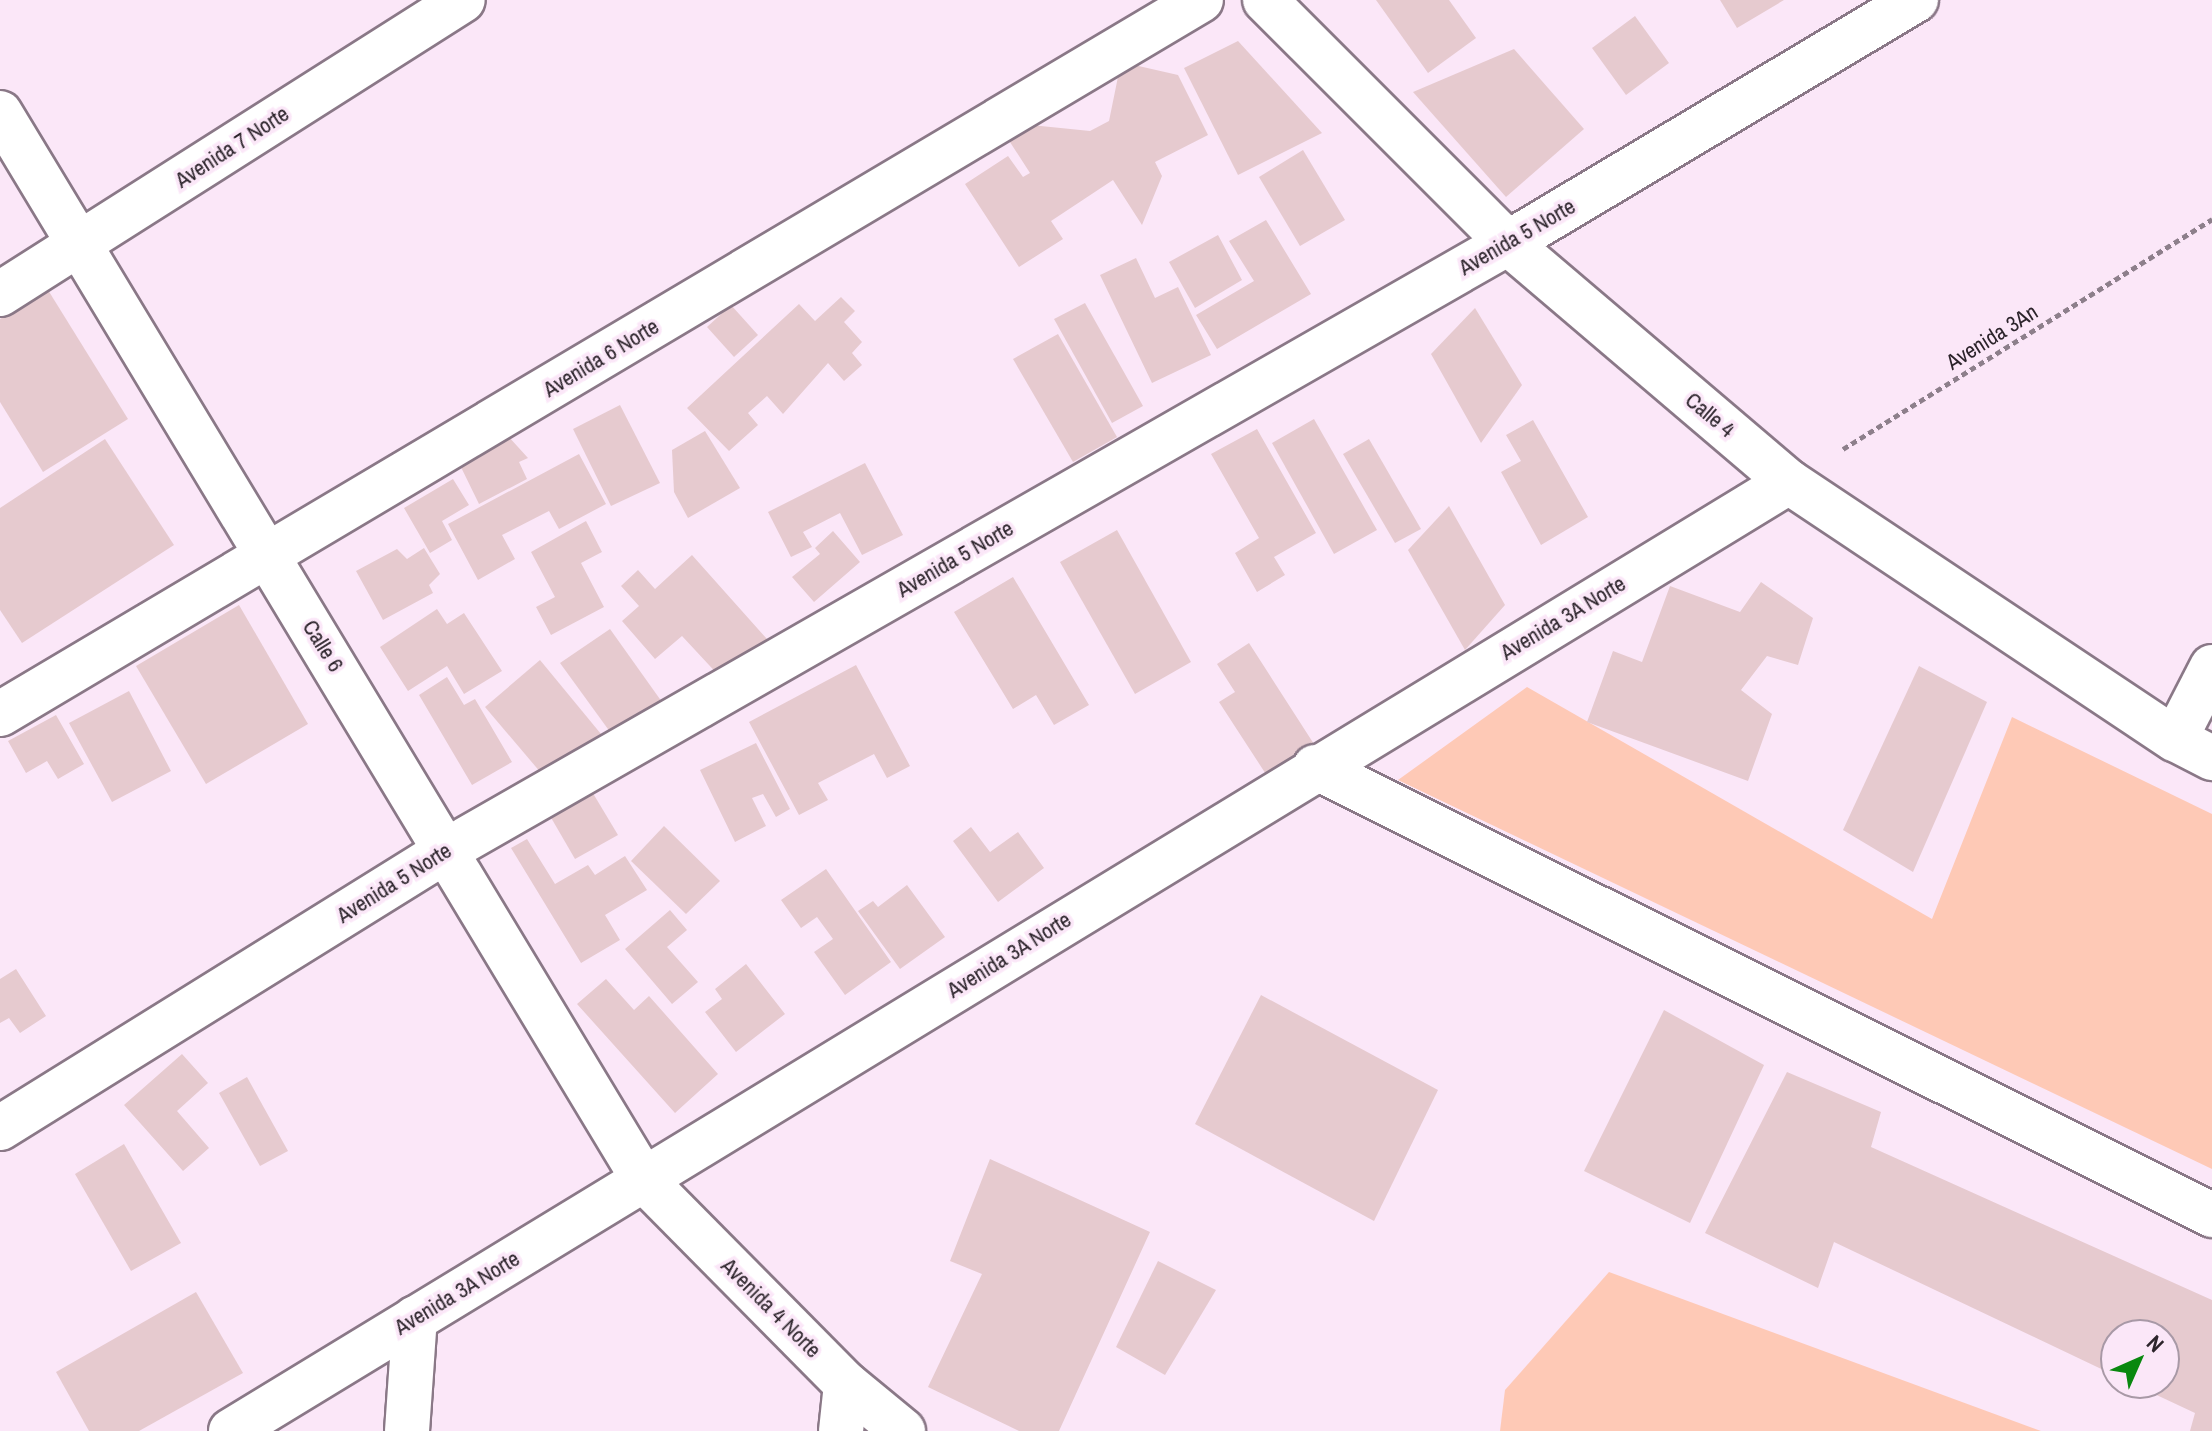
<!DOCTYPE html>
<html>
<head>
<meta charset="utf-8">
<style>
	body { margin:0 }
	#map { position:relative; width:2212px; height:1431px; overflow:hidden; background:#fbe7f8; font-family:"Archivo Narrow",sans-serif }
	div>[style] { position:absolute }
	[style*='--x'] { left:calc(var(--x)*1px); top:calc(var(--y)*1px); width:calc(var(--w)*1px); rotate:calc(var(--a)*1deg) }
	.green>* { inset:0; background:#fec9b6 }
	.building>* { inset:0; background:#e6cacf }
	.path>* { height:5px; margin-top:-2.5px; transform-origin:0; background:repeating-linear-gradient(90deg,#8d7f8b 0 6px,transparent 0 10px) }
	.roads { filter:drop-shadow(2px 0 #8a7887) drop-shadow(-2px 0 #8a7887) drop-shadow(0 2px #8a7887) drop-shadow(0 -2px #8a7887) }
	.minor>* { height:44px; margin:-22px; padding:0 22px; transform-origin:22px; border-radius:22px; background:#fff }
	span { translate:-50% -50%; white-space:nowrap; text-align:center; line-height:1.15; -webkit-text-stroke:7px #fbe7f8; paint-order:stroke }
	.street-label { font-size:22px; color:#2c242b }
	.north { position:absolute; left:2100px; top:1319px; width:80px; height:80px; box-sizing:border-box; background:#fbe7f8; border:2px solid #a899a6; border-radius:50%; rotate:45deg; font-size:22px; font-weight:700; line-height:32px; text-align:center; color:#2c242b }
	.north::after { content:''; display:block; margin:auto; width:28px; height:36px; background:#09880f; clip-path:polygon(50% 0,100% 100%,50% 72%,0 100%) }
</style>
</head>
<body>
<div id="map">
	<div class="green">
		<i style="clip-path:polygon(1527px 687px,1932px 919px,2012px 717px,2212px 814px,2212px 1169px,1398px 780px)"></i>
		<i style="clip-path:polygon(1609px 1272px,2041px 1431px,1500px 1431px,1505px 1390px)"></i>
	</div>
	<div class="building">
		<i style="clip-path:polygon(1376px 0,1449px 0,1476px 38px,1428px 73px)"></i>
		<i style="clip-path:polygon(1720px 0,1784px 0,1737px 28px)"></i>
		<i style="clip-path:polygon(1635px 16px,1669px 63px,1626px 95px,1592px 48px)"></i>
		<i style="clip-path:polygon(1238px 41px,1322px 133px,1238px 175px,1184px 68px)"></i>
		<i style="clip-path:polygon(1514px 49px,1584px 129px,1506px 197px,1413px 92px)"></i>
		<i style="clip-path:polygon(1121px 62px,1178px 75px,1208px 135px,1155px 162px,1162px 176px,1142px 225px,1113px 180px,1051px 221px,1063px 239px,1019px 267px,965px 184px,1008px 156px,1023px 177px,1030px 173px,1008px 139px,1031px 125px,1090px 131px,1109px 121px)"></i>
		<i style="clip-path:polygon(1303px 150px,1345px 220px,1300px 246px,1259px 177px)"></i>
		<i style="clip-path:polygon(1266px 220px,1311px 294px,1217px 349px,1196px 315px,1254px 281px,1229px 241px)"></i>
		<i style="clip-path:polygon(1218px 235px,1242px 280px,1195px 308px,1169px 262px)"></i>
		<i style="clip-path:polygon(1136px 258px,1155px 298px,1178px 287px,1211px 355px,1152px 383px,1100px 275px)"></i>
		<i style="clip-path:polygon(48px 290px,128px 419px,43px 472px,0 402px,0 319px)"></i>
		<i style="clip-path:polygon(841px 297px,855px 311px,844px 322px,862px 342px,852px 353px,862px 365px,844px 381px,828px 363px,783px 414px,767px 396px,748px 413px,758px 425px,729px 451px,687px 408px,799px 304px,815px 321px)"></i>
		<i style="clip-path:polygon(1085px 303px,1143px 406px,1112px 423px,1054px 319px)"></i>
		<i style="clip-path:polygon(731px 305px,758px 335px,734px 357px,707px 327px)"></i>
		<i style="clip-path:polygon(1475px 308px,1522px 385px,1481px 443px,1431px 354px)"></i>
		<i style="clip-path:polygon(1058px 334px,1117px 437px,1073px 462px,1013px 359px)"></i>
		<i style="clip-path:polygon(620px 405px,660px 483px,611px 506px,573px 429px)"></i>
		<i style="clip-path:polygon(1314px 419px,1377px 530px,1334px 554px,1272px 443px)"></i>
		<i style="clip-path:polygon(1533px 420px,1588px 517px,1541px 545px,1501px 472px,1521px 461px,1506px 435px)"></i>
		<i style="clip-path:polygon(1257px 429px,1316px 533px,1274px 557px,1285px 575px,1257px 592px,1235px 553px,1259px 538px,1211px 454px)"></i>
		<i style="clip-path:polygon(705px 431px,740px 488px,688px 518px,674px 492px,672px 450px)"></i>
		<i style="clip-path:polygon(507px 435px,528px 458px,519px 462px,527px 479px,479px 504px,457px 459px)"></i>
		<i style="clip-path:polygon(105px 439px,174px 545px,22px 643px,0 610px,0 508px)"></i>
		<i style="clip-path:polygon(1369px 439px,1421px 529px,1395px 543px,1343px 454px)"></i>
		<i style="clip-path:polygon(579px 454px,606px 504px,559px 529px,549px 511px,502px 535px,515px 559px,478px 580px,448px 524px)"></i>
		<i style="clip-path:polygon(865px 463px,903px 535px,862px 555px,840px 513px,803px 532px,812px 547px,791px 557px,768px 512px)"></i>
		<i style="clip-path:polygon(453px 479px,469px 505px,442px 521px,452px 540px,430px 553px,404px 508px)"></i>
		<i style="clip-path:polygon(1449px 506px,1505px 605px,1465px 650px,1408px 550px)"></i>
		<i style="clip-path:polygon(586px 521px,602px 552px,581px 563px,604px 607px,551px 635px,536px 607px,555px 597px,531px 552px)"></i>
		<i style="clip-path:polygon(1117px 530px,1191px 662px,1135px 694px,1060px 562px)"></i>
		<i style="clip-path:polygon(833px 531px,860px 562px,814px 602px,792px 577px,820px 554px,815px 548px)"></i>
		<i style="clip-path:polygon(424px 548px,440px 574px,429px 585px,433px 593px,383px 620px,356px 571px,397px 549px,407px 559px)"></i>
		<i style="clip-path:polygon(692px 555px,767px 639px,722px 679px,682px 636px,655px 659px,622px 621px,639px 606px,621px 586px,638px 570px,655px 589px)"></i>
		<i style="clip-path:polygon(1013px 577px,1089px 705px,1054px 725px,1036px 695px,1013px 709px,954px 612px)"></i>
		<i style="clip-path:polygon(1761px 582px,1813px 618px,1798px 665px,1767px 656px,1741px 690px,1772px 714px,1748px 781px,1587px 722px,1613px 651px,1642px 662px,1670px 586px,1740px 612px)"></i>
		<i style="clip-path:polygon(239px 605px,308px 724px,206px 784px,136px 666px)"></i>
		<i style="clip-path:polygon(437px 609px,447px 624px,464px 613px,502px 671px,464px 694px,447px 666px,408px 691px,380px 647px)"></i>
		<i style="clip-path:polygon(610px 629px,662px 702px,613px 736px,560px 663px)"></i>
		<i style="clip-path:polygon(1249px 643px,1321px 755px,1273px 785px,1219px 702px,1235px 692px,1217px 664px)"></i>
		<i style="clip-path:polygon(540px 660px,601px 734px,547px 780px,485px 707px)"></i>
		<i style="clip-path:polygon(856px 665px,910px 766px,887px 778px,874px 754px,818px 783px,828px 800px,799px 815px,749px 722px)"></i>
		<i style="clip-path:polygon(1919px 666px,1987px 702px,1913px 872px,1843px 830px)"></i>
		<i style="clip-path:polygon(447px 677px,464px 705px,475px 699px,512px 762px,472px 785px,419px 695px)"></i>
		<i style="clip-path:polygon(129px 691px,171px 771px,112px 802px,69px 723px)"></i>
		<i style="clip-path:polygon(56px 715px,84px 764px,58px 779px,47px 761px,26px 773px,8px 741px)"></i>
		<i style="clip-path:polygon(756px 743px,790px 809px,776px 817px,763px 794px,752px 798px,766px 826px,735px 842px,700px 770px)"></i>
		<i style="clip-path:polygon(588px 785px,618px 835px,575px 859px,546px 809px)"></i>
		<i style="clip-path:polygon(664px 826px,720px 881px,686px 914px,631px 861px)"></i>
		<i style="clip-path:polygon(971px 827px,990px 852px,1018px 832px,1044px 868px,998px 902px,953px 841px)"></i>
		<i style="clip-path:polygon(527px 839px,555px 884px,588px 865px,595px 875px,625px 856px,647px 890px,605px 915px,620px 940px,581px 963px,511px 848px)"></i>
		<i style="clip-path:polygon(826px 869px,891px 962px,845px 995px,814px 952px,833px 939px,817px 917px,801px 928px,781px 900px)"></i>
		<i style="clip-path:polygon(907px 885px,945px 937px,900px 969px,858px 911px,873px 901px,878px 907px)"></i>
		<i style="clip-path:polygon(670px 910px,687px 930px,667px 947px,698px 982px,672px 1004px,625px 949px)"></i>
		<i style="clip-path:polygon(746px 964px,785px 1014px,736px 1052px,705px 1012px,722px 999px,715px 989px)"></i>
		<i style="clip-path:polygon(16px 969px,46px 1016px,20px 1033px,9px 1018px,0 1023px,0 979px)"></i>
		<i style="clip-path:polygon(606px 979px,634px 1010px,649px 996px,718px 1074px,675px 1113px,577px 1004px)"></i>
		<i style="clip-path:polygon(1261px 995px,1438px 1090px,1374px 1221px,1195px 1124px)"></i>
		<i style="clip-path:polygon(1664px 1010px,1764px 1065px,1690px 1223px,1584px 1171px)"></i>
		<i style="clip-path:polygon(182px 1054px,208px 1083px,177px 1111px,209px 1148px,183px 1171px,124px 1105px)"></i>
		<i style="clip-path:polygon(1787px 1072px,1881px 1112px,1871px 1147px,2212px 1300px,2212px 1431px,2190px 1431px,2195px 1413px,2131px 1383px,2164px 1383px,2164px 1335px,2116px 1335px,2116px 1376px,1834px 1242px,1818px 1288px,1705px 1233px)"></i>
		<i style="clip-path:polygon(247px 1077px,288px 1151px,260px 1166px,219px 1093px)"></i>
		<i style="clip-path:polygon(124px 1144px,181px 1243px,131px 1271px,75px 1174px)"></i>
		<i style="clip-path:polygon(990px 1159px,1150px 1232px,1059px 1431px,1019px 1431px,928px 1387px,982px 1274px,950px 1261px)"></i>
		<i style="clip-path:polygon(1158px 1261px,1216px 1290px,1165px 1375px,1116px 1347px)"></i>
		<i style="clip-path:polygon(196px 1292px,243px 1373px,139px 1431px,89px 1431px,56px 1372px)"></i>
	</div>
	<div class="path">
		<i style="--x:1843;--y:449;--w:435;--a:-31.9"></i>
	</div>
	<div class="roads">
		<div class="minor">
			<i style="--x:1265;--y:0;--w:344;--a:45"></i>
			<i style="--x:1508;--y:243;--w:369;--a:40.4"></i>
			<i style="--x:1789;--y:482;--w:464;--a:33.7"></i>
			<i style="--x:2175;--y:739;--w:42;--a:27.2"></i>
			<i style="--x:0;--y:113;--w:1246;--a:58.89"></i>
			<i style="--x:644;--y:1180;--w:287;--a:45.3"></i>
			<i style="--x:846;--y:1384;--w:74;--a:39.5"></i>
			<i style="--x:0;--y:294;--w:548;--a:-32.42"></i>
			<i style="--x:0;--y:714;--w:1397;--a:-30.73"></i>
			<i style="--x:2175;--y:739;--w:81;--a:-62.8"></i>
			<i style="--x:1315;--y:767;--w:1003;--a:26.54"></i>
			<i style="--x:0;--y:1128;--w:529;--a:-31.86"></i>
			<i style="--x:449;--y:849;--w:1220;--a:-29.78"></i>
			<i style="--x:1508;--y:243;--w:475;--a:-30.8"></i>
			<i style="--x:231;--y:1431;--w:1824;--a:-31.35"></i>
			<i style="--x:407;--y:1431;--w:113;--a:-86"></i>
			<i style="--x:841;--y:1431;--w:47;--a:-83.9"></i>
		</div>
	</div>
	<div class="street-label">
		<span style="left:232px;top:147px;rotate:-33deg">Avenida 7 Norte</span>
		<span style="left:1517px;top:237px;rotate:-30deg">Avenida 5 Norte</span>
		<span style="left:1992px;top:337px;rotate:-32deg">Avenida 3An</span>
		<span style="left:601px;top:358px;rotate:-31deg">Avenida 6 Norte</span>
		<span style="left:1710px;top:415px;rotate:40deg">Calle 4</span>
		<span style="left:955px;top:559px;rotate:-30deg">Avenida 5 Norte</span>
		<span style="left:1563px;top:618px;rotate:-31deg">Avenida 3A Norte</span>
		<span style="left:323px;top:646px;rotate:58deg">Calle 6</span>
		<span style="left:394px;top:883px;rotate:-32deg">Avenida 5 Norte</span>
		<span style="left:1009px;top:955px;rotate:-32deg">Avenida 3A Norte</span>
		<span style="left:457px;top:1293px;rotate:-31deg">Avenida 3A Norte</span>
		<span style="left:771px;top:1308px;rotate:45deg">Avenida 4 Norte</span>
	</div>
	<div class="north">N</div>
</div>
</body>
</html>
